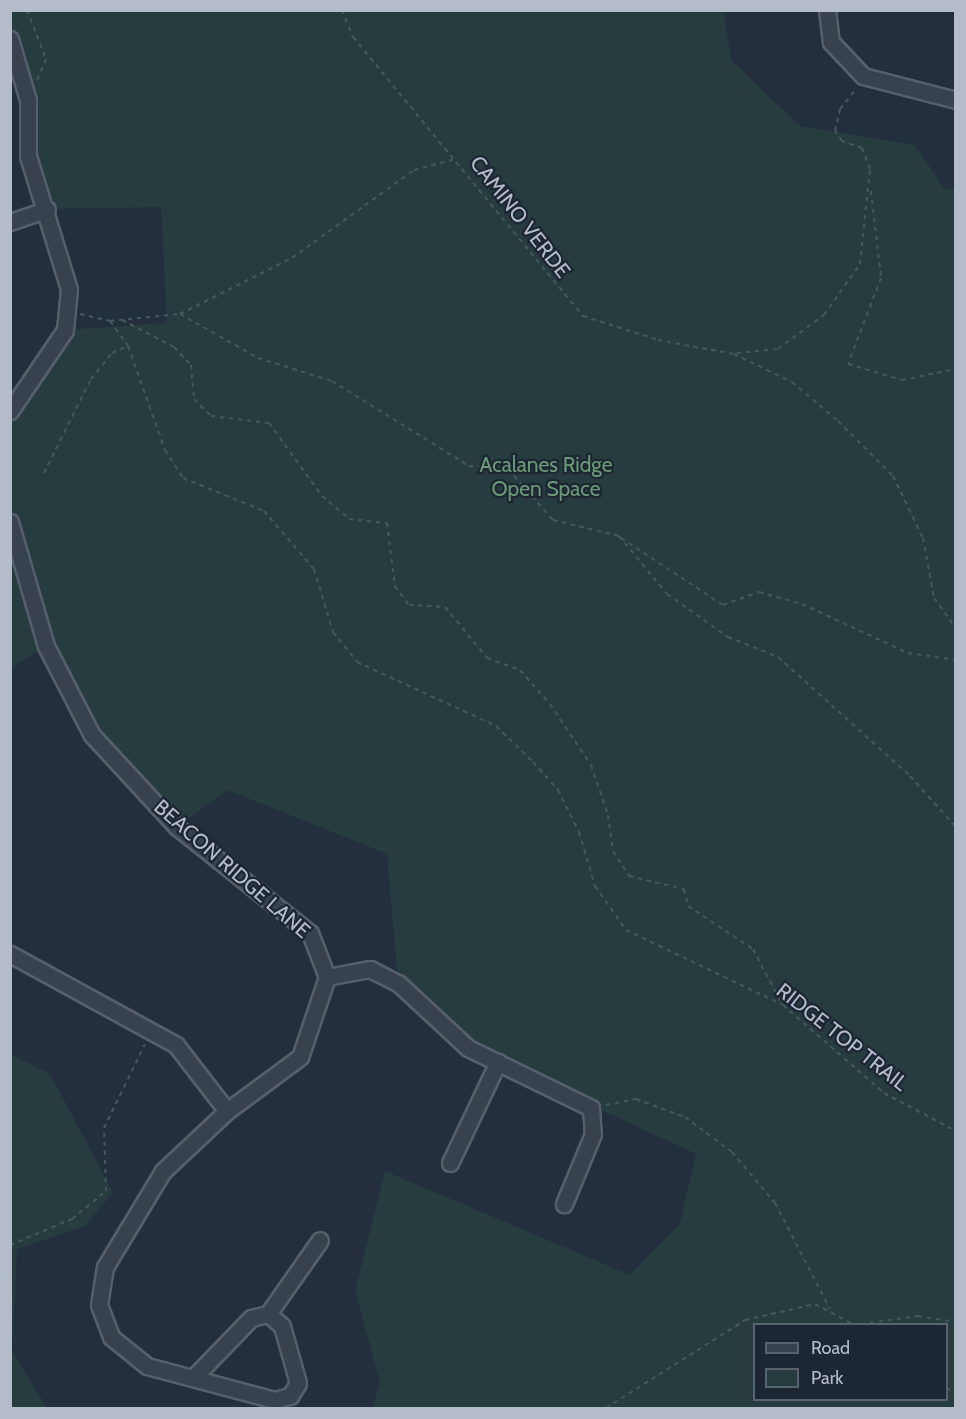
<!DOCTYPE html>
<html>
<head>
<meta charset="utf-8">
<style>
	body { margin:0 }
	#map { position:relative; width:966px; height:1419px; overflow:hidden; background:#242f3e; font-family:Cabin,sans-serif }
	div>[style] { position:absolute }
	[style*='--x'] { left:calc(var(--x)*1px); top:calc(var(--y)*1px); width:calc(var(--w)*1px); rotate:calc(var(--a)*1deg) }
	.green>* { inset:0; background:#263c3f }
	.path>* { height:2px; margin-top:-1px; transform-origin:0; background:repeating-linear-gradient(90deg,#44595c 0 4.5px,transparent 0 9px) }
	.roads { filter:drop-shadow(2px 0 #565f6c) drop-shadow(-2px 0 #565f6c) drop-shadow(0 2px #565f6c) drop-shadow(0 -2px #565f6c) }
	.minor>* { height:15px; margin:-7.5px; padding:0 7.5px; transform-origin:7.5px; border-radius:7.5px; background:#38414e }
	span { translate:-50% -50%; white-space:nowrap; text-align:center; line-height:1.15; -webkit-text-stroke:4.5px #1d2633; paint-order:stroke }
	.street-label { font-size:21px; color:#b4bcc9 }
	.park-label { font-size:21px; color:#6b9a76 }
	.frame { position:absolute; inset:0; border:12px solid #b4bcc9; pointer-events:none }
	.legend { position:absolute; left:753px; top:1323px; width:195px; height:78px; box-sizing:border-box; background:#1d2633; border:2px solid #59626f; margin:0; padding:8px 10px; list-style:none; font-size:18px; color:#b4bcc9 }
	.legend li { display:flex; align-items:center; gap:12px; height:30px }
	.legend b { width:30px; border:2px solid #59626f }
</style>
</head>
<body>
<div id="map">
	<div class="green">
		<i style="clip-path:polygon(evenodd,11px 11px,724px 11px,731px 60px,800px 126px,915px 145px,944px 188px,956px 190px,955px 1408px,372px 1408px,380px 1382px,355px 1291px,385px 1171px,630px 1275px,680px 1223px,696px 1154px,468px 1048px,398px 983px,387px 854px,227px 790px,177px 827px,92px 735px,46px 646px,11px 668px,11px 411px,65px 330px,167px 323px,161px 207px,47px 209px,11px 39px,11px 11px,754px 1324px,946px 1324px,946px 1400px,754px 1400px,754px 1324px)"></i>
		<i style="clip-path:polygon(10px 1054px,50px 1074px,113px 1192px,85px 1226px,17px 1249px,12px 1351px,47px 1408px,11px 1408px)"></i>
	</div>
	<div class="path">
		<i style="--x:27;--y:10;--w:53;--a:68.8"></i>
		<i style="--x:46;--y:59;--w:23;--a:113"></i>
		<i style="--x:342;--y:10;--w:29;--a:68"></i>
		<i style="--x:353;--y:37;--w:362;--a:50.5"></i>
		<i style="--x:583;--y:316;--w:79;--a:17.7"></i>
		<i style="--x:658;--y:340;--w:77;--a:10.4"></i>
		<i style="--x:734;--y:354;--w:64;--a:25.8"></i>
		<i style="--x:792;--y:382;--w:60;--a:40.3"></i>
		<i style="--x:838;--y:421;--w:78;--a:45"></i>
		<i style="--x:893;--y:476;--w:69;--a:64.2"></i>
		<i style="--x:923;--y:538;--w:61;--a:79.6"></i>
		<i style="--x:934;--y:598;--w:37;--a:54"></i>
		<i style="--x:871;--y:191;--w:88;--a:83.4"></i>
		<i style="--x:881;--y:278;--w:92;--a:111"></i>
		<i style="--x:848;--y:364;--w:56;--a:16.5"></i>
		<i style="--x:902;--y:380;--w:55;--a:-11.5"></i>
		<i style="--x:80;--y:314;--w:31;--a:13"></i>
		<i style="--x:110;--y:321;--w:70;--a:-5.7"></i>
		<i style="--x:180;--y:314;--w:125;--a:-26.6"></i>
		<i style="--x:292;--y:258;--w:150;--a:-35.8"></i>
		<i style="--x:414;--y:170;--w:43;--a:-14.7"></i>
		<i style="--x:180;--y:314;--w:90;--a:29.4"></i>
		<i style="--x:258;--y:358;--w:77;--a:17.3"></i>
		<i style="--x:332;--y:381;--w:161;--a:31.8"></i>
		<i style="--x:469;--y:466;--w:39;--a:4"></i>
		<i style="--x:508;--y:469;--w:68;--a:48.6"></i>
		<i style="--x:553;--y:520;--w:68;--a:13.6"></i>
		<i style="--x:619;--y:536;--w:75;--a:50.4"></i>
		<i style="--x:667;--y:594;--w:75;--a:35.2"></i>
		<i style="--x:728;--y:637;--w:54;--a:21.8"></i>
		<i style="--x:778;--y:657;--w:178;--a:42"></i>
		<i style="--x:910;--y:776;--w:69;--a:48"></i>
		<i style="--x:122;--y:320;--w:59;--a:27.4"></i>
		<i style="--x:174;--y:347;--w:25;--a:47"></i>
		<i style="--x:191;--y:365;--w:34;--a:85"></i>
		<i style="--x:194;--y:399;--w:24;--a:45"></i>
		<i style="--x:211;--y:416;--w:58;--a:6.9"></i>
		<i style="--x:269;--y:423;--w:90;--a:54"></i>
		<i style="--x:322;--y:496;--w:35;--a:40"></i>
		<i style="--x:349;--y:519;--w:38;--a:6"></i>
		<i style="--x:387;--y:523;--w:64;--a:82.8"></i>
		<i style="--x:395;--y:586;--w:24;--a:54"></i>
		<i style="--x:409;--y:605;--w:36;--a:3"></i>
		<i style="--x:445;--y:607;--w:66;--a:50.5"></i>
		<i style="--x:487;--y:658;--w:35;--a:20"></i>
		<i style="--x:520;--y:670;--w:45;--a:48.6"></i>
		<i style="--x:550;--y:704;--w:73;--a:56.1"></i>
		<i style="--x:591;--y:765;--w:53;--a:71.2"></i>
		<i style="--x:608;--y:815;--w:36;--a:82"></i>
		<i style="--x:613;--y:851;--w:30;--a:57"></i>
		<i style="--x:629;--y:876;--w:57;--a:13.3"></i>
		<i style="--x:684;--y:889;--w:17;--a:77"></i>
		<i style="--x:688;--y:906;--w:78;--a:33.5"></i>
		<i style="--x:753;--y:949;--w:62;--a:62.2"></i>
		<i style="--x:110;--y:321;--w:31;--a:54"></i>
		<i style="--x:128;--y:346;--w:110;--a:70.4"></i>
		<i style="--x:165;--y:450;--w:33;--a:57"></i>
		<i style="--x:183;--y:478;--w:87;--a:22.2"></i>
		<i style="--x:264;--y:511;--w:77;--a:49.2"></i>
		<i style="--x:314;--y:569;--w:66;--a:73.2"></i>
		<i style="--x:333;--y:632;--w:38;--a:51"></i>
		<i style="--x:357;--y:662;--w:153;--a:24.7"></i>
		<i style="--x:496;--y:726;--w:52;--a:44.2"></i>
		<i style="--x:533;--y:762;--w:38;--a:48"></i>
		<i style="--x:558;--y:790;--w:47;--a:63.4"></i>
		<i style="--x:579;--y:832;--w:56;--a:73.5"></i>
		<i style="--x:595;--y:886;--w:54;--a:54.8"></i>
		<i style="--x:626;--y:930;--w:174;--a:25.5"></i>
		<i style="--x:783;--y:1005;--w:134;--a:41.1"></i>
		<i style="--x:884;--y:1093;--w:81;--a:27.8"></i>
		<i style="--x:737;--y:353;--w:41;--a:-5.6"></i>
		<i style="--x:778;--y:349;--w:57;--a:-36.5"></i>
		<i style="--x:824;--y:315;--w:62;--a:-54.8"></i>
		<i style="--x:860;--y:264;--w:96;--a:-84"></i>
		<i style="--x:870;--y:169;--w:22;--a:-111"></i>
		<i style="--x:862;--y:148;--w:21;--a:-161"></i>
		<i style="--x:842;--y:141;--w:12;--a:-125"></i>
		<i style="--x:835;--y:131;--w:23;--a:-77"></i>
		<i style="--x:840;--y:109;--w:26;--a:-51"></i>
		<i style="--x:44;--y:473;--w:105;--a:-63.4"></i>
		<i style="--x:91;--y:379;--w:33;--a:-51"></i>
		<i style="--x:112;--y:353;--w:17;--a:-24"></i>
		<i style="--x:621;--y:538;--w:122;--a:33.3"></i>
		<i style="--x:723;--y:605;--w:38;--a:-20"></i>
		<i style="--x:759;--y:592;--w:45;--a:15.6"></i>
		<i style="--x:802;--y:604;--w:117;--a:24.8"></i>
		<i style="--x:908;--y:653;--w:49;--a:8.3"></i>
		<i style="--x:606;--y:1105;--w:31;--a:-11"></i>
		<i style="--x:636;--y:1099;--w:52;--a:20.2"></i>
		<i style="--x:685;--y:1117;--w:59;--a:36.7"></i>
		<i style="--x:732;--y:1152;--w:67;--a:49.9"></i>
		<i style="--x:775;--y:1203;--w:119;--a:62.6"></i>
		<i style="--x:10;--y:1245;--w:67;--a:-22.8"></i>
		<i style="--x:72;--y:1219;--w:44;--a:-39.5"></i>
		<i style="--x:106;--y:1191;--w:63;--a:-91.8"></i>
		<i style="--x:104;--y:1128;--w:93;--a:-64"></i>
		<i style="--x:861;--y:1324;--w:58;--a:-8"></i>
		<i style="--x:918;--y:1316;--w:38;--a:9"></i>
		<i style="--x:946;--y:1388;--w:11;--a:22"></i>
		<i style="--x:10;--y:1407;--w:1;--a:45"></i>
		<i style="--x:606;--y:1408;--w:165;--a:-32.3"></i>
		<i style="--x:745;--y:1320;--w:72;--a:-12.9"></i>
		<i style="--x:815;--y:1304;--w:43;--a:27.8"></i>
		<i style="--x:953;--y:1408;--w:3;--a:0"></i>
	</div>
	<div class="roads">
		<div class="minor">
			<i style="--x:827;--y:10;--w:32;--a:83"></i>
			<i style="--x:831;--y:42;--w:47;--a:46.7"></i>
			<i style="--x:863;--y:76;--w:96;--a:14.5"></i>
			<i style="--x:10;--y:39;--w:64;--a:73.6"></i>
			<i style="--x:28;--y:100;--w:56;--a:90"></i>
			<i style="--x:28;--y:156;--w:139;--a:72.9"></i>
			<i style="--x:69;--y:289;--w:41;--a:95.6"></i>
			<i style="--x:65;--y:330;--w:98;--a:124.2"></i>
			<i style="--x:10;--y:222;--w:39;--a:-19"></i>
			<i style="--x:10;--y:522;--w:129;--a:73.8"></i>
			<i style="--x:46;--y:646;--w:100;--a:62.7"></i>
			<i style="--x:92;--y:735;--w:125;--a:47.3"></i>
			<i style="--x:177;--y:827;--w:170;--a:38.6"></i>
			<i style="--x:310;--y:933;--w:47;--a:68.9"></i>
			<i style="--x:327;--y:977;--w:84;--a:108.6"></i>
			<i style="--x:300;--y:1057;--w:91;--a:143.5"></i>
			<i style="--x:227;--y:1111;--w:88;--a:136.8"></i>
			<i style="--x:163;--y:1171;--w:112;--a:121.1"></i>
			<i style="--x:105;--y:1267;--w:38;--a:99"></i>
			<i style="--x:99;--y:1305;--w:34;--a:69"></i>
			<i style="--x:111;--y:1337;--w:46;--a:38.9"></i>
			<i style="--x:147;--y:1366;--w:132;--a:14.9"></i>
			<i style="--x:275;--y:1400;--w:16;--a:-15"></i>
			<i style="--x:290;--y:1396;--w:15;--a:-58"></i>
			<i style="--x:298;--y:1383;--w:59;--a:-105.7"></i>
			<i style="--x:282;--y:1326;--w:18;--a:-139"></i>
			<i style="--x:268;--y:1314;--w:17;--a:167"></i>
			<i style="--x:251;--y:1318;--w:79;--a:134"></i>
			<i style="--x:10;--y:954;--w:189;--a:28.7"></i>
			<i style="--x:176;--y:1045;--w:83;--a:52.3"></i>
			<i style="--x:327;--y:977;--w:44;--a:-10.5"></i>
			<i style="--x:370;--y:969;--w:31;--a:27"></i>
			<i style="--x:398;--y:983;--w:96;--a:42.9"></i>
			<i style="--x:468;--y:1048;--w:137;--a:26"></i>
			<i style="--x:591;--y:1108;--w:26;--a:86"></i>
			<i style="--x:593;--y:1134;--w:76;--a:112.5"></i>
			<i style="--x:450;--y:1163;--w:112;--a:-64.6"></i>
			<i style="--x:268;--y:1314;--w:90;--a:-54.9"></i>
		</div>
	</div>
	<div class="street-label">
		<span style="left:520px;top:217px;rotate:52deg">CAMINO VERDE</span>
		<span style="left:232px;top:869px;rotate:41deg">BEACON RIDGE LANE</span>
		<span style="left:842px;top:1037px;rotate:38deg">RIDGE TOP TRAIL</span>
	</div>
	<div class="park-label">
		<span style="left:546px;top:477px">Acalanes Ridge<br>Open Space</span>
	</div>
	<div class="frame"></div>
	<ul class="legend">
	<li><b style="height:8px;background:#38414e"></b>Road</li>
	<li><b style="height:16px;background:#263c3f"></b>Park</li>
	</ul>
</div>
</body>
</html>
